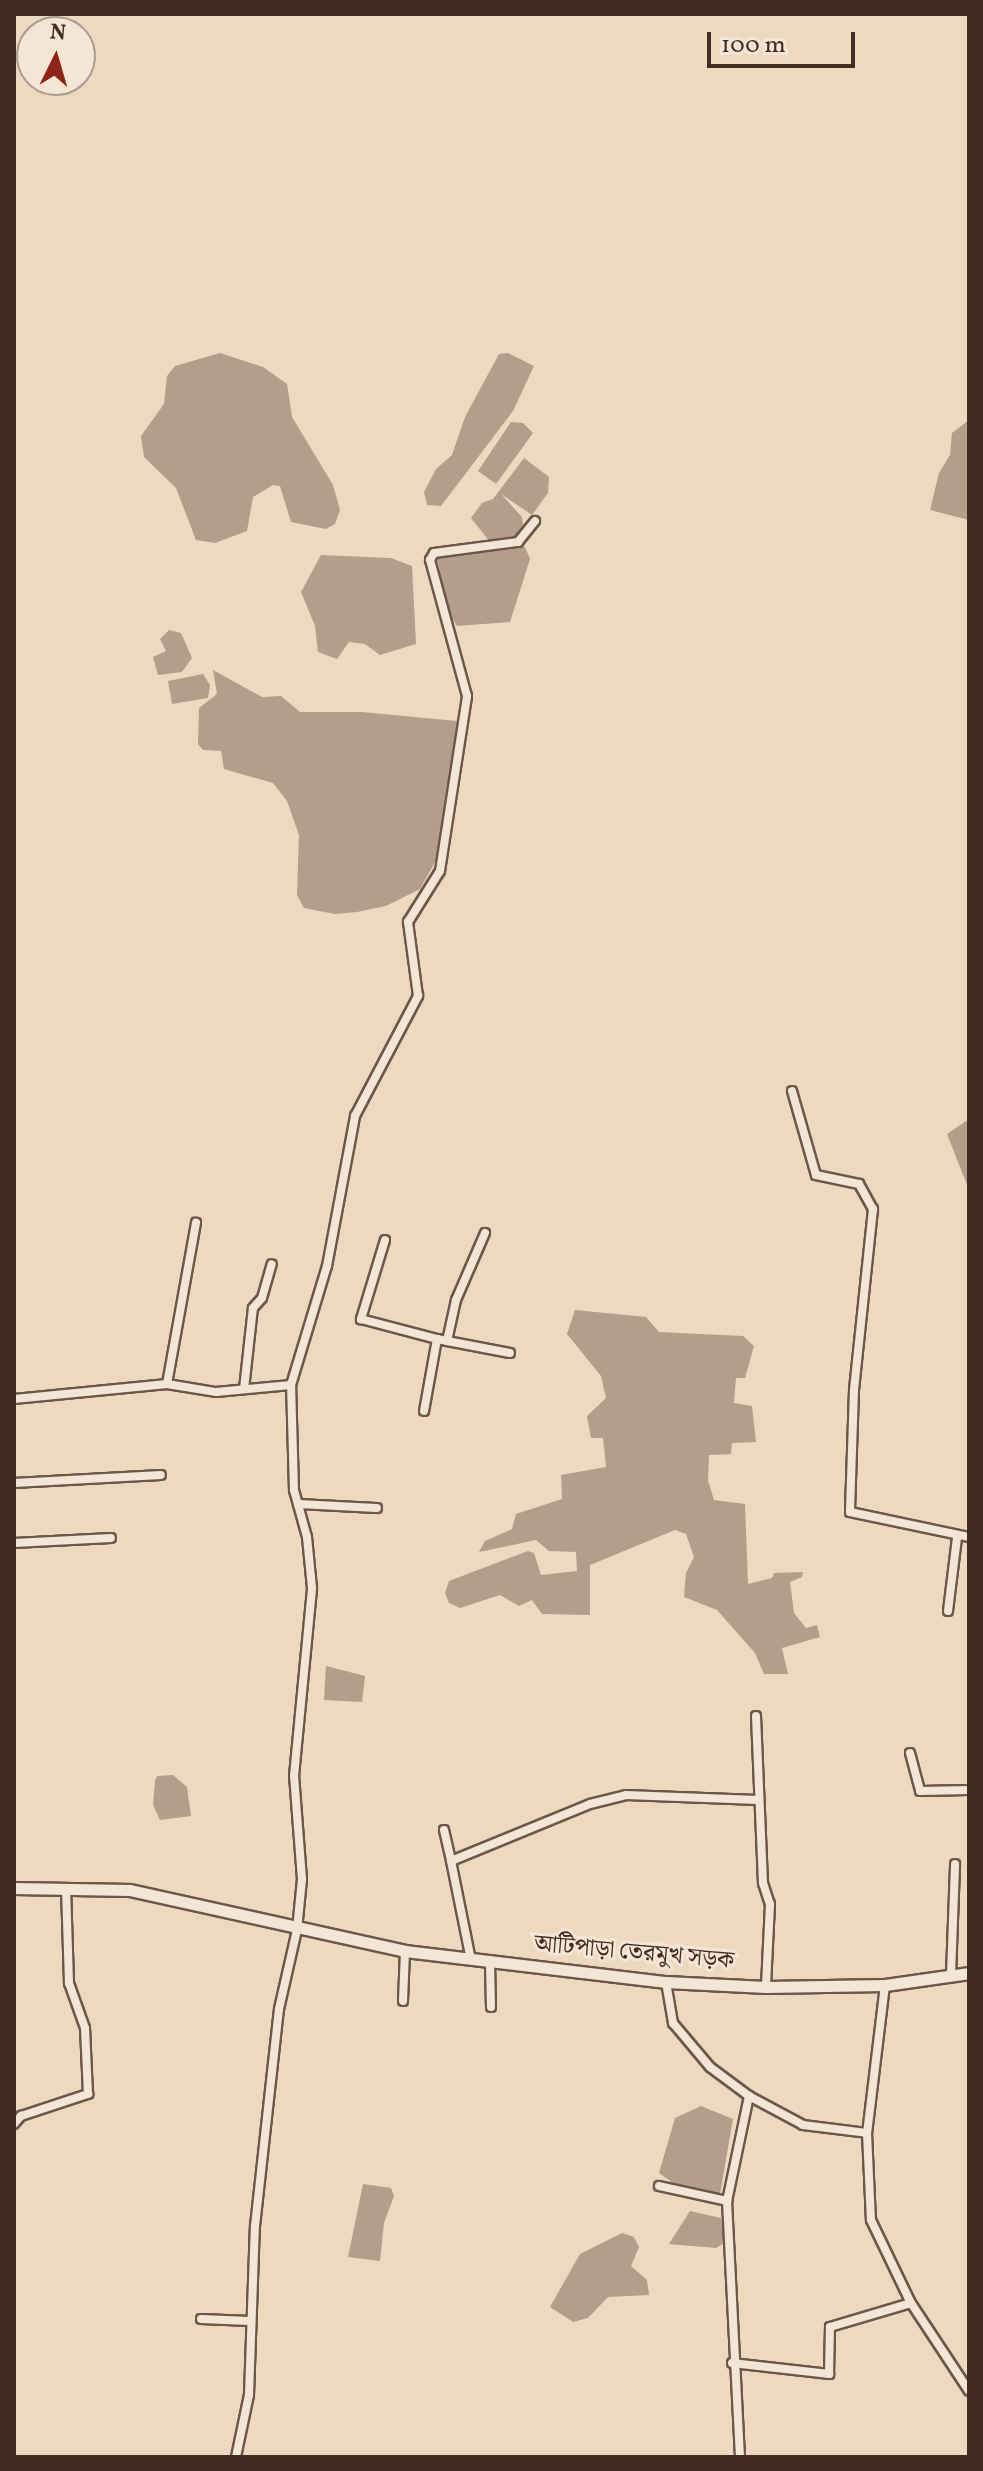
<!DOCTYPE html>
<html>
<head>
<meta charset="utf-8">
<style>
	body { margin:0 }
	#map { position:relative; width:983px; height:2471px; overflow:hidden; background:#ecd9bf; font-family:Vollkorn,"Noto Serif Bengali",serif }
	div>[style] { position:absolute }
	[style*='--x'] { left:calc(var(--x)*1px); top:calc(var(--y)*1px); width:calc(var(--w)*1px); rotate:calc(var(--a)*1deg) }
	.water>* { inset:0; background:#b29e8a }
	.roads { filter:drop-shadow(2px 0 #6c5749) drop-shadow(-2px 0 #6c5749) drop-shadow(0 2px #6c5749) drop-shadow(0 -2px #6c5749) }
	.street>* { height:8px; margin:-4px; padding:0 4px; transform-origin:4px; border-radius:4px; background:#f3e6d5 }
	.secondary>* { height:11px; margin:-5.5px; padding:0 5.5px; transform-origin:5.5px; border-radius:5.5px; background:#f3e6d5 }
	span { translate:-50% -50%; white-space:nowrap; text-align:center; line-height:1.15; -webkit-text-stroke:6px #f3e6d5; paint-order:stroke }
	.street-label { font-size:24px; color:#422c22 }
	.frame { position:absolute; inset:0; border:16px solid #422c22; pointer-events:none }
	.north { position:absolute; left:16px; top:16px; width:80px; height:80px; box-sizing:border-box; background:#f3e6d5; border:2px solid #ac9c8d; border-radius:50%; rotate:5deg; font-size:22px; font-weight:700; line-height:32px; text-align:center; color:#422c22 }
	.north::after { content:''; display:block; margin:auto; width:28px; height:36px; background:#8f2418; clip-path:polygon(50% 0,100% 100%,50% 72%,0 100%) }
	.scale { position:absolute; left:707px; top:32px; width:148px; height:36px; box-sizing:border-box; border:4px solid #422c22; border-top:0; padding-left:10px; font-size:24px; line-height:28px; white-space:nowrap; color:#422c22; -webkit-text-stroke:6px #f3e6d5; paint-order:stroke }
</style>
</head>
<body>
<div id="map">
	<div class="water">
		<i style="clip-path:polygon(220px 353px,263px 367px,287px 384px,292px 417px,333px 485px,340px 510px,335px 524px,326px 529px,291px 522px,280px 486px,273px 485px,253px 497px,247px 531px,215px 543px,196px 540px,176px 488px,144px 457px,141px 436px,164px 404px,167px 376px,175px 366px)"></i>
		<i style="clip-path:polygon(508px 353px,534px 366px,513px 411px,441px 506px,427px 505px,424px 492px,436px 469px,452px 455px,465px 417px,499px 354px)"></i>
		<i style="clip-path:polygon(969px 420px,969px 520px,930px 510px,939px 473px,950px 455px,952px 433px)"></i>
		<i style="clip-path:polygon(511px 422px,523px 423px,533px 433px,496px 484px,478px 471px)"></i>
		<i style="clip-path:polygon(524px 458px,549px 477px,548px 493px,532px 515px,501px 494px,522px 517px,523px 527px,516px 538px,490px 542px,471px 518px,482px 503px,493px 499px)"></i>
		<i style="clip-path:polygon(525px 547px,530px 559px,510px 622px,457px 626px,447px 610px,437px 558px)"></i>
		<i style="clip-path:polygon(321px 555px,391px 558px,412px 566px,416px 644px,380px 655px,365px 644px,349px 642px,337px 659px,318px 652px,315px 626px,301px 592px)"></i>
		<i style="clip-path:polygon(169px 630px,181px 633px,192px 658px,182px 672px,158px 675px,153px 657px,166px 651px,160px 639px)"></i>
		<i style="clip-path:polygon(213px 670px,262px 697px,281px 696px,300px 712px,362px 712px,457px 721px,440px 853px,420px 889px,386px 906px,357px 912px,335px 914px,304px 908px,297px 895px,299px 835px,287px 801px,273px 783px,224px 769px,221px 751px,203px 750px,198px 744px,199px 708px,217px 694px)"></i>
		<i style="clip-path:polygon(203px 674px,210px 685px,208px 698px,172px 704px,168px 681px)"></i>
		<i style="clip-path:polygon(969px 1119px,969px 1185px,967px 1185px,947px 1134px)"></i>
		<i style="clip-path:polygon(575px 1310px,646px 1317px,659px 1332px,743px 1336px,754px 1346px,745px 1378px,736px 1378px,734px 1403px,752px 1406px,756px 1442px,732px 1443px,731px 1454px,709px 1455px,708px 1480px,714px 1500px,745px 1504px,748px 1584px,772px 1578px,774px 1573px,803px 1572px,802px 1577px,790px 1582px,794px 1613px,806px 1628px,817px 1625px,820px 1637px,782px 1648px,788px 1674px,764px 1674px,755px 1653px,717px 1610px,684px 1597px,686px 1573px,694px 1557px,686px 1534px,675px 1530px,590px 1565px,590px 1615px,542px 1614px,532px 1600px,519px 1606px,500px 1595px,460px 1608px,449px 1603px,445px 1593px,449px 1581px,528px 1551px,534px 1553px,541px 1575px,577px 1571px,576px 1552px,549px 1551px,536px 1540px,479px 1552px,485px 1541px,512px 1529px,516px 1514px,562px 1499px,561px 1475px,606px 1467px,603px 1438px,591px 1438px,587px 1416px,606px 1398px,601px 1376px,567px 1334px)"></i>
		<i style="clip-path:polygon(326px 1666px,365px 1676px,362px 1702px,324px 1700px)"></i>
		<i style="clip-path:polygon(173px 1775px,187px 1787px,191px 1816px,160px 1820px,153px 1805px,155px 1781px,157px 1776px)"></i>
		<i style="clip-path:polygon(701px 2106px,733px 2119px,720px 2194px,676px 2185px,659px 2173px,675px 2118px)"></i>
		<i style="clip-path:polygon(363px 2184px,391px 2188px,394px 2196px,384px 2223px,380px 2261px,348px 2257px)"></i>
		<i style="clip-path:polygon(690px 2211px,721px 2218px,726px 2242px,716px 2248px,669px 2244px)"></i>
		<i style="clip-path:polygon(622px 2233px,634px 2237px,639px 2247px,631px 2266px,647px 2280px,649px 2295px,608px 2297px,588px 2318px,573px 2322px,550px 2307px,580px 2254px)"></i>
	</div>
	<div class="roads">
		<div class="street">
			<i style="--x:792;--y:1091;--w:87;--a:74.1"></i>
			<i style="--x:816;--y:1175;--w:44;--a:11.8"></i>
			<i style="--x:859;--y:1184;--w:29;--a:61"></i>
			<i style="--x:873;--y:1209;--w:182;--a:96"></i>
			<i style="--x:854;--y:1390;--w:122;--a:91.9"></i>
			<i style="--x:850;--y:1512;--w:122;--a:11.9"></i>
			<i style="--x:385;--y:1240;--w:83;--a:106.9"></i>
			<i style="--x:361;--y:1319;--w:79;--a:14.7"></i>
			<i style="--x:437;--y:1339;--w:73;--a:100.2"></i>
			<i style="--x:437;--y:1339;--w:10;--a:11"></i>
			<i style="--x:447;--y:1341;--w:42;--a:-77.6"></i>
			<i style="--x:456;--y:1300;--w:73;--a:-66.6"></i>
			<i style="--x:447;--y:1341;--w:64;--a:10.8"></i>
			<i style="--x:167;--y:1384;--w:164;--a:-79.8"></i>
			<i style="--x:244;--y:1389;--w:81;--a:-83.7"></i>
			<i style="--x:253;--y:1308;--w:13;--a:-48"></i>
			<i style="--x:262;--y:1298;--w:35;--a:-74"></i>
			<i style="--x:14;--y:1399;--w:154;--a:-5.6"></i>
			<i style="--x:167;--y:1384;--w:50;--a:9.3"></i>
			<i style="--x:216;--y:1392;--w:75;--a:-5.3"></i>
			<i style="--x:14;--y:1483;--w:147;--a:-3.1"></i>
			<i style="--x:298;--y:1504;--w:79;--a:2.9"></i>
			<i style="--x:14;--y:1543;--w:97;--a:-3"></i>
			<i style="--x:948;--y:1611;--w:74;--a:-83"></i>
			<i style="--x:756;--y:1716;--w:167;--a:87.6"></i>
			<i style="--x:763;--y:1883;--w:22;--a:72"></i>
			<i style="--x:770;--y:1904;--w:83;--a:92.8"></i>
			<i style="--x:910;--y:1753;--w:39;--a:75"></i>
			<i style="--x:920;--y:1791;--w:49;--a:-1.2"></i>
			<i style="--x:444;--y:1830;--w:32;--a:77"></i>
			<i style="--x:471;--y:1960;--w:101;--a:-101.4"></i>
			<i style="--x:451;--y:1861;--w:150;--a:-22.3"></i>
			<i style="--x:590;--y:1804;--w:37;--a:-14"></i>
			<i style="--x:626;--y:1795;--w:132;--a:2.2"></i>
			<i style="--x:490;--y:1963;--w:44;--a:88.7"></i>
			<i style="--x:951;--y:1975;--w:111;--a:-87.9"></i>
			<i style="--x:666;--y:1982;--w:42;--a:80.3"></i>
			<i style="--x:673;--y:2023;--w:57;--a:49.9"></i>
			<i style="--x:710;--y:2067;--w:49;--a:36.6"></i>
			<i style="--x:749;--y:2096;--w:107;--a:101.8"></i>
			<i style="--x:727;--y:2201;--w:256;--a:87.1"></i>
			<i style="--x:885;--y:1985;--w:149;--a:96.9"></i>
			<i style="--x:867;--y:2133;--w:87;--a:87.4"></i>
			<i style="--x:871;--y:2220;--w:92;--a:64.3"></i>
			<i style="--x:911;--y:2303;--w:105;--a:56.6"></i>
			<i style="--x:403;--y:2001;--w:50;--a:-87.7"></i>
			<i style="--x:749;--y:2096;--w:61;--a:28.2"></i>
			<i style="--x:803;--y:2125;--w:64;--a:7.1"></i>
			<i style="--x:14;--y:2124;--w:11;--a:-49"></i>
			<i style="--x:21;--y:2116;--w:71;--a:-18.2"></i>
			<i style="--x:88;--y:2094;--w:66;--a:-92.6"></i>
			<i style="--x:85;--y:2028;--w:48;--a:-109.6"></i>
			<i style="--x:69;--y:1983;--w:95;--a:-91.8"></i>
			<i style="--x:659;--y:2186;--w:70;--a:12.4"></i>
			<i style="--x:201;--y:2319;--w:49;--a:2.3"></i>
			<i style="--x:732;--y:2363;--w:98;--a:6.5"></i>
			<i style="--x:829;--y:2374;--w:47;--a:-88.8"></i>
			<i style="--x:830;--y:2327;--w:84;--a:-16.5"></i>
			<i style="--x:236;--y:2457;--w:63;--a:-78.2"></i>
			<i style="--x:249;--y:2395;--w:169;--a:-88"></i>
			<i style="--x:255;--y:2226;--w:218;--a:-83.7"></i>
			<i style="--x:279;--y:2009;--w:81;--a:-77.2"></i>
			<i style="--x:297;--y:1930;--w:51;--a:-84.4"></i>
			<i style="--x:302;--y:1879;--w:103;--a:-94.4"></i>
			<i style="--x:294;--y:1776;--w:189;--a:-84.5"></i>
			<i style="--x:312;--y:1588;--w:51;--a:-95.6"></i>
			<i style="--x:307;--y:1537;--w:49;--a:-105.5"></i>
			<i style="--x:294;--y:1490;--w:105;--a:-91.6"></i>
			<i style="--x:291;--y:1385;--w:124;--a:-73.2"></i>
			<i style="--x:327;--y:1266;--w:153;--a:-79.4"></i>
			<i style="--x:355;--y:1116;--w:136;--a:-62.3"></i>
			<i style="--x:418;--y:996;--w:75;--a:-97.7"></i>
			<i style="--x:408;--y:922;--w:60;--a:-57.9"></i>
			<i style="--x:440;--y:871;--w:177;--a:-81.2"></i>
			<i style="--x:467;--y:696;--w:141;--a:-105.2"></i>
			<i style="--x:430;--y:560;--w:8;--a:-60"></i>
			<i style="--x:434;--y:553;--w:85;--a:-7.5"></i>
			<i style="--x:518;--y:542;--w:27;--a:-51"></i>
		</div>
		<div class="secondary">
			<i style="--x:14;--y:1888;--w:116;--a:1"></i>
			<i style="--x:130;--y:1890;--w:282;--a:12.5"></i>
			<i style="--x:405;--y:1951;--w:263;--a:6.8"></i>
			<i style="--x:666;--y:1982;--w:100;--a:2.9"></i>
			<i style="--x:766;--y:1987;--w:119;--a:-1"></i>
			<i style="--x:885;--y:1985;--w:85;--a:-8.1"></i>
		</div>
	</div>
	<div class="street-label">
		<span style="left:634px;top:1954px;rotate:5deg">আটিপাড়া তেরমুখ সড়ক</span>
	</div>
	<div class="frame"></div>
	<div class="north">N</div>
	<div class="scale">100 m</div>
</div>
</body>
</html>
